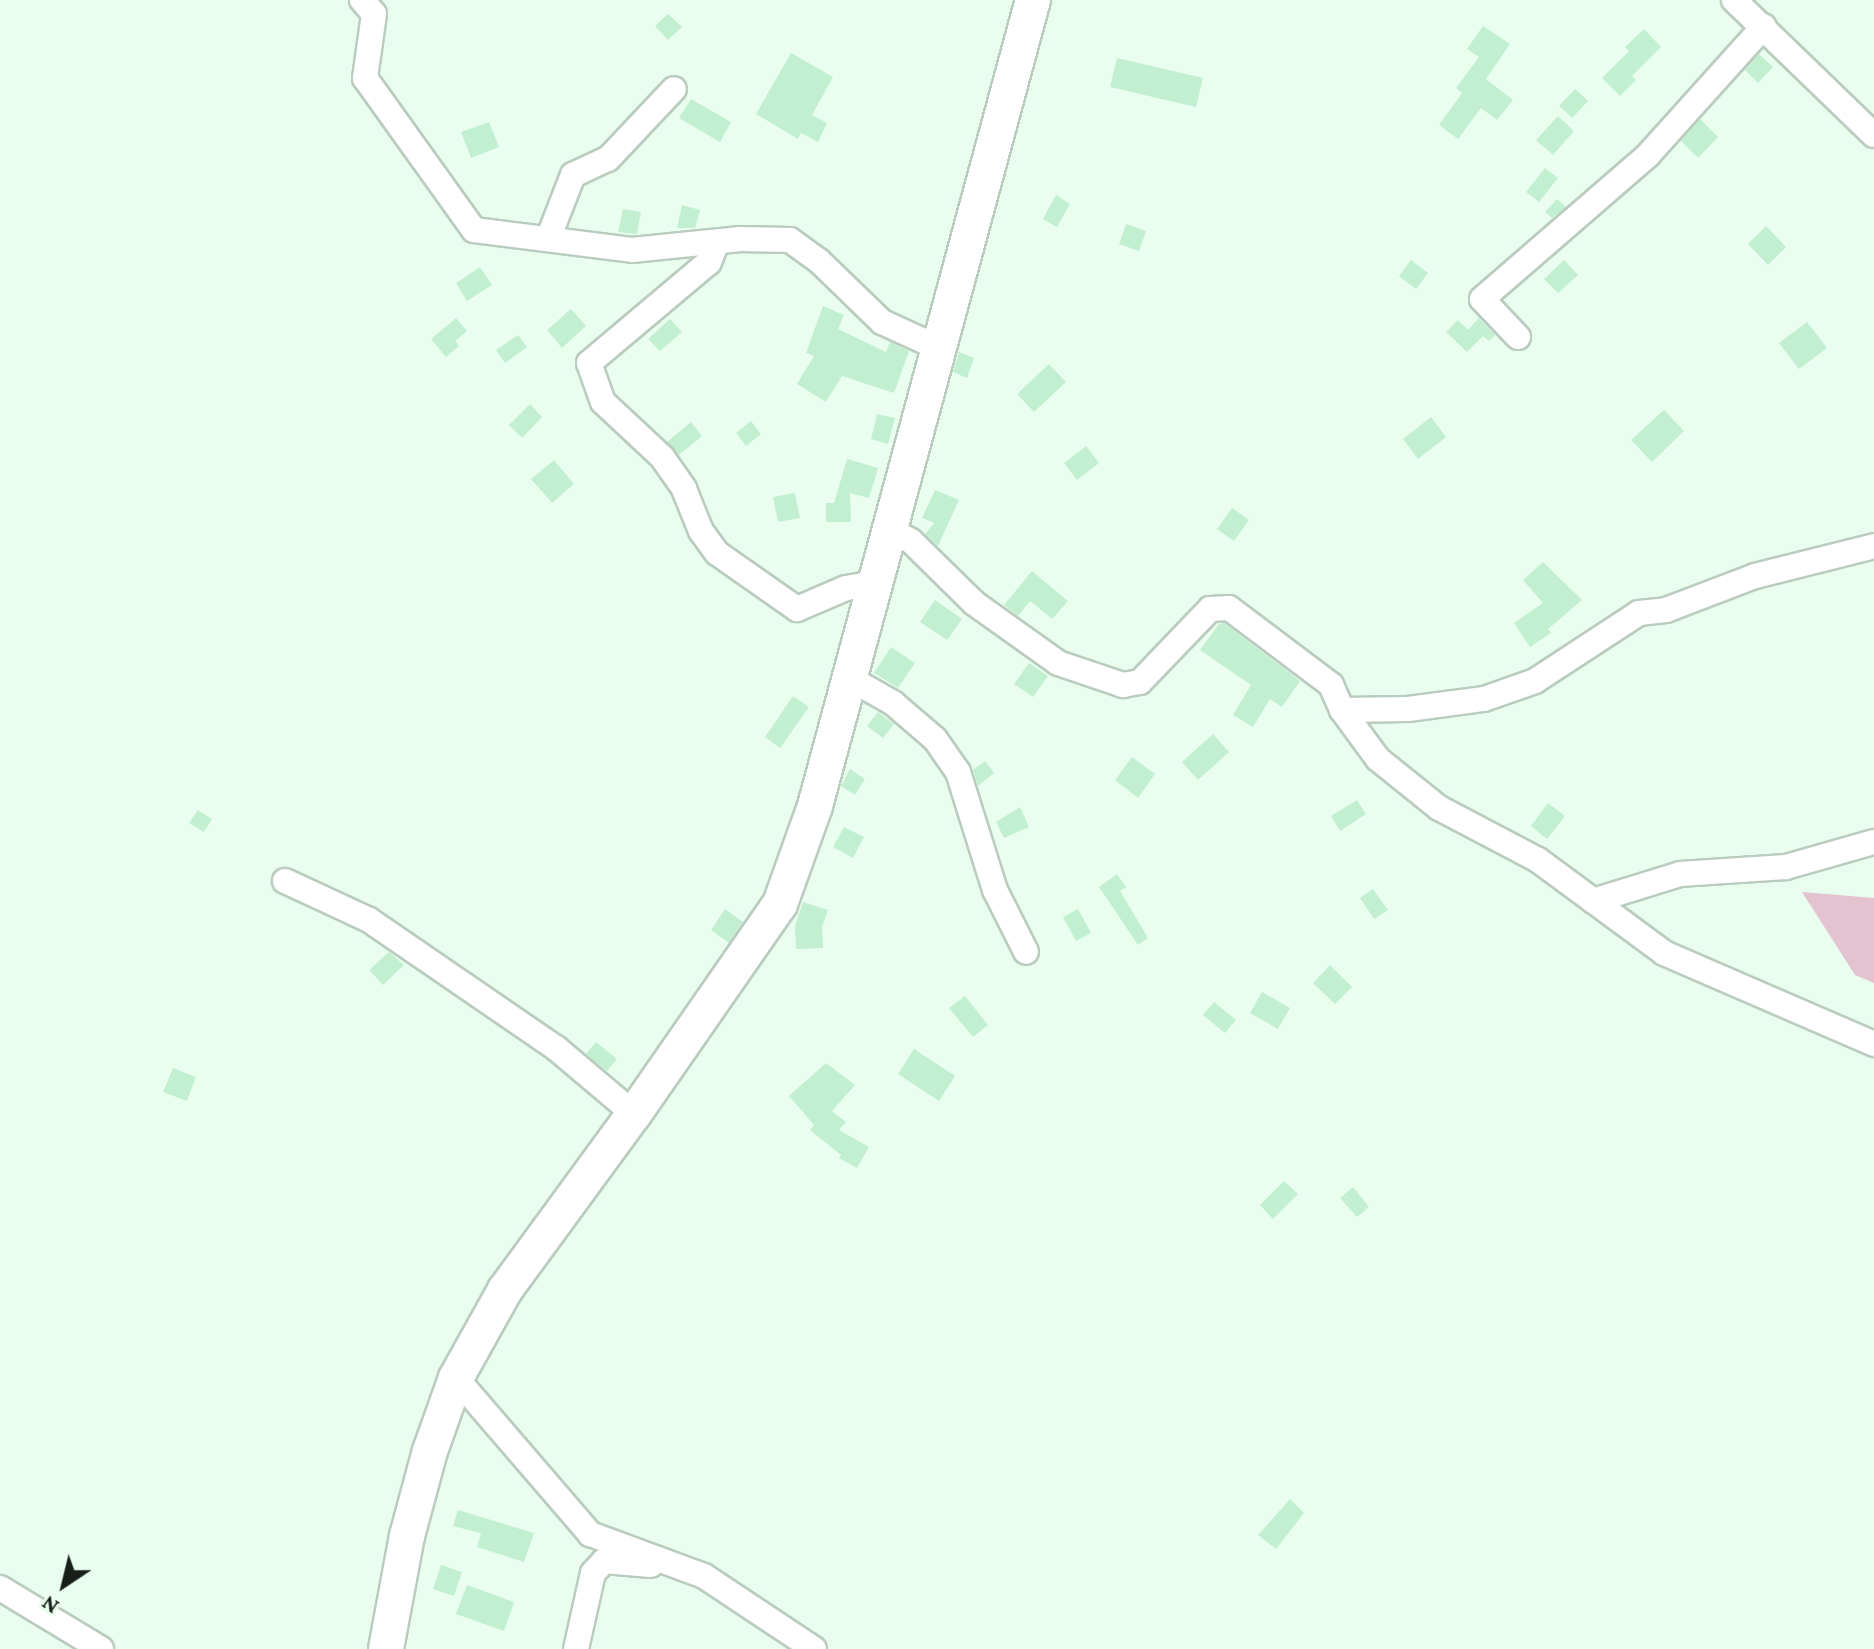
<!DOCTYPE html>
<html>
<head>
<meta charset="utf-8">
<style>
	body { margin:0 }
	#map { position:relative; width:1874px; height:1649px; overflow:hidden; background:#eafeef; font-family:"Crimson Pro",serif }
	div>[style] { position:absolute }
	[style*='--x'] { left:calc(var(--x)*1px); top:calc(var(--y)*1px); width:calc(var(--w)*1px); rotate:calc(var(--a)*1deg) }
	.green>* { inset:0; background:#e3c3d0 }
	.building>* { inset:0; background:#c1efd0 }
	.roads { filter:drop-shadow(2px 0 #b9ccbe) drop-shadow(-2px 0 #b9ccbe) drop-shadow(0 2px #b9ccbe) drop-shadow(0 -2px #b9ccbe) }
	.street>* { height:24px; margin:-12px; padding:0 12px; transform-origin:12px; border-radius:12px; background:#fff }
	.secondary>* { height:34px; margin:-17px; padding:0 17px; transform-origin:17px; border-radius:17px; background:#fff }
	span { translate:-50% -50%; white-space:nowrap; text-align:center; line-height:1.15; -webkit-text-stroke:7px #eafeef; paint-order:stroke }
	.north { position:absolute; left:24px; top:1545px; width:80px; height:80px; -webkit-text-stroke:6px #eafeef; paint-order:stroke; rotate:215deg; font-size:22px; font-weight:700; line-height:32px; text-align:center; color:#181f1a }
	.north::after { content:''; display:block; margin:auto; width:28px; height:36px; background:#181f1a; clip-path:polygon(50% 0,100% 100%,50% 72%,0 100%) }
</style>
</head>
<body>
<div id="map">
	<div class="green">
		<i style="clip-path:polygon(1802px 892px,1874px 898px,1874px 983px,1855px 975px)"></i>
	</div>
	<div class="building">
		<i style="clip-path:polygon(668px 14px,682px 27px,668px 40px,655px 26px)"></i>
		<i style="clip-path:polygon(1483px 26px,1510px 44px,1486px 79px,1513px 100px,1497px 120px,1481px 108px,1458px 139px,1439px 125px,1462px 93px,1456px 88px,1479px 57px,1467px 49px)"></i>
		<i style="clip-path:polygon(1644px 29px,1661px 47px,1632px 76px,1636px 80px,1620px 96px,1602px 78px,1629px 51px,1625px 47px)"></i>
		<i style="clip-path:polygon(791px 53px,833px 77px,812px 115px,827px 123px,818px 142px,801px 133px,798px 139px,756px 114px)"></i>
		<i style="clip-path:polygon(1759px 54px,1773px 67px,1758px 83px,1745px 70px)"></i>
		<i style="clip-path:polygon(1117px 58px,1203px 78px,1196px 107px,1110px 87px)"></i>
		<i style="clip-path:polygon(1575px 89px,1588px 101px,1572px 118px,1559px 106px)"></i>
		<i style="clip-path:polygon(691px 99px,731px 122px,720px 142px,679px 118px)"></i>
		<i style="clip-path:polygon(1558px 116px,1574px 131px,1553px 155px,1536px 140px)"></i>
		<i style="clip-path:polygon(1700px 119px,1718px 137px,1698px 158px,1681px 141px)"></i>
		<i style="clip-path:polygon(489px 122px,499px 147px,471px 158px,461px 132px)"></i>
		<i style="clip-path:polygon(1545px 168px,1558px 178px,1539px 202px,1526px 192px)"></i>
		<i style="clip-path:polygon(1056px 195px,1070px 204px,1057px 227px,1043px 219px)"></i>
		<i style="clip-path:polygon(1557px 199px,1566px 207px,1552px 218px,1545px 212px)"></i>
		<i style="clip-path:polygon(682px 205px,700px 210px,695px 228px,677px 228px)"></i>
		<i style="clip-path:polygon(623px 209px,641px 212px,637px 234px,618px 232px)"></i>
		<i style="clip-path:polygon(1126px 224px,1146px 231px,1139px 251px,1119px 244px)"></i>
		<i style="clip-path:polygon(1766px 226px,1786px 247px,1768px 265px,1748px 244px)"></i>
		<i style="clip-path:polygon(1411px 260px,1428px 273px,1416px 289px,1399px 276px)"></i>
		<i style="clip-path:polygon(1564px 260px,1578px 275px,1558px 293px,1544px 279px)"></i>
		<i style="clip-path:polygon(480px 267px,492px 285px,467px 301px,456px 283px)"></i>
		<i style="clip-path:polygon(823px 306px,844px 315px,838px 329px,886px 352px,890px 342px,909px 351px,894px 393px,842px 376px,826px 402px,797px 384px,814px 356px,806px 353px)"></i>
		<i style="clip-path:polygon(571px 309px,586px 326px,562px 348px,547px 330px)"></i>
		<i style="clip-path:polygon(456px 318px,467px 331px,455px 341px,459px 346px,446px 357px,431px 339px)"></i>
		<i style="clip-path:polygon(1479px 318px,1495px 335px,1489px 341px,1483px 336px,1467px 352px,1446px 332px,1458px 320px,1468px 330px)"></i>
		<i style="clip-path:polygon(670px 319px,682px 332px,660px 351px,648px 339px)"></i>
		<i style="clip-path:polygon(1807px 322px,1827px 348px,1799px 369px,1779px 343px)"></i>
		<i style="clip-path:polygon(518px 335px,527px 347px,505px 363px,496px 350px)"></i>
		<i style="clip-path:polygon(959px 352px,974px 358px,967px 378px,953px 372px)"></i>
		<i style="clip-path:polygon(1049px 364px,1066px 382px,1034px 412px,1017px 394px)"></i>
		<i style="clip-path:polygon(530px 404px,542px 417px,522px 438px,509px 425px)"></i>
		<i style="clip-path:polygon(1664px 410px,1684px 431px,1652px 462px,1631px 440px)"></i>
		<i style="clip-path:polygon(877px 414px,895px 418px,888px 444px,871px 439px)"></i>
		<i style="clip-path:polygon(1431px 417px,1446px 437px,1418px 459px,1403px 439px)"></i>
		<i style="clip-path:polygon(751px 421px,761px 434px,746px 446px,736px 433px)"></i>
		<i style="clip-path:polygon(691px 422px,702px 436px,679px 455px,667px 442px)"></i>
		<i style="clip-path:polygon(1086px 446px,1099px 463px,1077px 480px,1064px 463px)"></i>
		<i style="clip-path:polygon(847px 459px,878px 468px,869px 498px,850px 493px,851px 522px,826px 522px,826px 503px,834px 503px)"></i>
		<i style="clip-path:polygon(554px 460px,574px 484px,552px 503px,531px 479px)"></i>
		<i style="clip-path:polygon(935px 490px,959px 500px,938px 546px,925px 534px,934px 523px,922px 518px)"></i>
		<i style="clip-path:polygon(795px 493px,800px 518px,778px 522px,773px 497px)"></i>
		<i style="clip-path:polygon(1232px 508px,1249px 520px,1234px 541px,1217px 529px)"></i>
		<i style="clip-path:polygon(1543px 562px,1582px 600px,1548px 629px,1551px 633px,1530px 647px,1514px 623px,1543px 603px,1523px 580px)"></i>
		<i style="clip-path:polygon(1032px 571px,1068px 601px,1052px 619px,1030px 601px,1018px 616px,1004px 605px)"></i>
		<i style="clip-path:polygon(935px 600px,962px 619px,947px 640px,920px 622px)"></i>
		<i style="clip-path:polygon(1224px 623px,1300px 681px,1282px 707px,1270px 699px,1253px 727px,1233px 715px,1251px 685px,1200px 650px,1219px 624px)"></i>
		<i style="clip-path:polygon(891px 647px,915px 663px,898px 688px,874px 673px)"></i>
		<i style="clip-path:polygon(1029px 663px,1048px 676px,1033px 697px,1014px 684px)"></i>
		<i style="clip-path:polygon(793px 696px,809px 707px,780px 748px,765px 737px)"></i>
		<i style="clip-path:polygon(878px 712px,894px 724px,883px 738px,867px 726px)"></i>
		<i style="clip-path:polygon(1213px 734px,1229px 752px,1198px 780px,1182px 762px)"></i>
		<i style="clip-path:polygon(1132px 757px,1155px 774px,1138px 798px,1115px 780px)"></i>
		<i style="clip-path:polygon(985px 761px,994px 773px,978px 786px,973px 770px)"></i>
		<i style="clip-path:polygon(850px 769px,865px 779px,855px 795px,841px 786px)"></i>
		<i style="clip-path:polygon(1357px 800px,1366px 814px,1340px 831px,1331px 816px)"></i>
		<i style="clip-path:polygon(1548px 803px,1565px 816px,1547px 839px,1531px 826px)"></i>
		<i style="clip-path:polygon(1020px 807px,1029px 827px,1004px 838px,996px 822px)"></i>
		<i style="clip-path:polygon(198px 810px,212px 819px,204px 832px,189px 823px)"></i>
		<i style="clip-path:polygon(844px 827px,864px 837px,853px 858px,833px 847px)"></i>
		<i style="clip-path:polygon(1117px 874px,1126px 887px,1120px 891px,1148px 938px,1138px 945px,1099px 887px)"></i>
		<i style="clip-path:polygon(1373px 889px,1388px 910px,1374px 919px,1360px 898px)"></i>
		<i style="clip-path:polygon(803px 902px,828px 910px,822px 927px,823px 948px,796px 949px,795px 926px)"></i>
		<i style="clip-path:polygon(725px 909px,743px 922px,729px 943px,711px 930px)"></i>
		<i style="clip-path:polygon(1078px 909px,1091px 933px,1076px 941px,1063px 917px)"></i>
		<i style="clip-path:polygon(389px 952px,404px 965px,383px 985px,369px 970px)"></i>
		<i style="clip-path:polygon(1330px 965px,1352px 987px,1335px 1004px,1313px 983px)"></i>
		<i style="clip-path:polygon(1262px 992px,1290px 1008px,1278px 1029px,1250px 1013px)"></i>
		<i style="clip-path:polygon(965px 996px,988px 1025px,973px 1037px,949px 1008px)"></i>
		<i style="clip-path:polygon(1214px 1002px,1236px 1020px,1225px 1033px,1203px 1015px)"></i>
		<i style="clip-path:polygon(596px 1042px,617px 1059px,607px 1071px,586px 1054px)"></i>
		<i style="clip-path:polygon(914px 1049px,955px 1076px,939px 1101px,898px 1074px)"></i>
		<i style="clip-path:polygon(826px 1063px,855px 1085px,832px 1111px,846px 1122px,839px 1130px,869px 1147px,857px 1168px,839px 1158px,841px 1155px,810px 1130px,814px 1125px,789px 1096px)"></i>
		<i style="clip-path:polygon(173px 1068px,196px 1077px,187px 1101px,163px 1092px)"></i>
		<i style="clip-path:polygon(1284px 1181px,1298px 1194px,1273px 1219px,1260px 1205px)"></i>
		<i style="clip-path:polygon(1353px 1187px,1369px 1207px,1357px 1217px,1340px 1198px)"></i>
		<i style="clip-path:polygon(1290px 1499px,1304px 1513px,1276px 1549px,1258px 1535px)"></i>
		<i style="clip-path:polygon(458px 1510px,534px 1533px,524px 1562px,477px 1547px,481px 1533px,453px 1526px)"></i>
		<i style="clip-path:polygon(441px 1565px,462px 1572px,454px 1596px,433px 1589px)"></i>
		<i style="clip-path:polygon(467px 1585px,514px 1602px,504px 1631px,456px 1614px)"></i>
	</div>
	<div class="roads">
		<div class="street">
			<i style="--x:362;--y:0;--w:18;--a:49"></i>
			<i style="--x:374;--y:14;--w:65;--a:98"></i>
			<i style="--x:365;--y:78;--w:187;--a:54.4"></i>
			<i style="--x:474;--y:230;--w:159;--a:7.2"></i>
			<i style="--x:632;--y:250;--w:109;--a:-5.8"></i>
			<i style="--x:740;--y:239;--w:50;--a:1.1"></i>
			<i style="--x:790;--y:240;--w:36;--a:36"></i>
			<i style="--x:819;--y:261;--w:88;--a:44.1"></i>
			<i style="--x:882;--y:322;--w:63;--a:24.5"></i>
			<i style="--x:1734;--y:0;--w:194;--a:44"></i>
			<i style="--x:548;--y:239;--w:69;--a:-68.7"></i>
			<i style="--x:573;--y:175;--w:38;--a:-25"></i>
			<i style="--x:608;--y:159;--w:96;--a:-46.7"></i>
			<i style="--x:717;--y:242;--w:22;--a:112"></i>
			<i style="--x:709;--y:262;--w:157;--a:139.9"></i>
			<i style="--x:589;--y:363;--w:41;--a:70.3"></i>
			<i style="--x:603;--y:402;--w:81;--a:43"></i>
			<i style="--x:662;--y:457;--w:39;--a:55"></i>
			<i style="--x:684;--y:489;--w:45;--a:68"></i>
			<i style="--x:701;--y:531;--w:27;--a:54"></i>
			<i style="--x:717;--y:553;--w:98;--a:35"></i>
			<i style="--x:797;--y:609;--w:53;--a:-23.2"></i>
			<i style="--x:846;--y:588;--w:29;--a:-10"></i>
			<i style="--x:1518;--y:337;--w:52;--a:-133.5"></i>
			<i style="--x:1482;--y:299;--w:220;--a:-40.9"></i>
			<i style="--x:1648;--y:155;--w:173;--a:-48"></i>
			<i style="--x:889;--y:529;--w:25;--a:29"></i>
			<i style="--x:911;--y:541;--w:88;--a:44.5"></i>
			<i style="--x:974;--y:603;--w:103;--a:35.5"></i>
			<i style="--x:1058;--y:663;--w:69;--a:18.7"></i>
			<i style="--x:1123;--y:685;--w:17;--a:-10"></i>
			<i style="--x:1140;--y:682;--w:101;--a:-46.2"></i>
			<i style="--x:1210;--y:609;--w:19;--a:-3"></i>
			<i style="--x:1229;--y:608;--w:128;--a:37"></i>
			<i style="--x:1331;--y:685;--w:27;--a:66"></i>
			<i style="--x:1342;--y:710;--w:61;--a:53.7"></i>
			<i style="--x:1378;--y:759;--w:78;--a:38.8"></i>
			<i style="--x:1439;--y:808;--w:112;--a:27.7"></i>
			<i style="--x:1538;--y:860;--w:157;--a:36.4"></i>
			<i style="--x:1664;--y:953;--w:229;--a:23.4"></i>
			<i style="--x:849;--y:678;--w:51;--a:29.6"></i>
			<i style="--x:893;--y:703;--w:55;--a:40.6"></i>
			<i style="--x:935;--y:739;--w:40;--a:55.1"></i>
			<i style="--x:958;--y:772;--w:124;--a:72.6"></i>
			<i style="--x:995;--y:890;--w:69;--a:63.4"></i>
			<i style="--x:1342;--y:710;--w:66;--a:-0.9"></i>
			<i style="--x:1408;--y:709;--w:77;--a:-7.5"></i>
			<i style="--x:1484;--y:699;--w:54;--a:-19.4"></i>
			<i style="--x:1535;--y:681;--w:124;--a:-33.2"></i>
			<i style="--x:1639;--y:613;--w:27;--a:-6"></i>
			<i style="--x:1666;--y:610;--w:95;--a:-20.9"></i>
			<i style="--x:1755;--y:576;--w:123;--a:-14.1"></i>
			<i style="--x:285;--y:881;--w:93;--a:24.9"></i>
			<i style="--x:369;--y:920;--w:227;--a:34.4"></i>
			<i style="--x:556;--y:1048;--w:102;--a:40.2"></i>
			<i style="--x:1593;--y:901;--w:91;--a:-17.2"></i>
			<i style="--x:1680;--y:874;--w:106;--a:-3.8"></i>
			<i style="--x:1786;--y:867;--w:91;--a:-15.9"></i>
			<i style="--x:456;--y:1378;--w:206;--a:49.3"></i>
			<i style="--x:590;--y:1534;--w:121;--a:20.2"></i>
			<i style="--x:704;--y:1576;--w:132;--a:33.6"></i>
			<i style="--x:0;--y:1588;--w:118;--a:31.1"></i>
			<i style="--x:576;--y:1649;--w:78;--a:-77.4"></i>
			<i style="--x:593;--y:1573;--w:16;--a:-47"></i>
			<i style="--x:604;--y:1561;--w:47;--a:4.9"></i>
		</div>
		<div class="secondary">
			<i style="--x:386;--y:1649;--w:115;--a:-79.5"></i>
			<i style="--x:407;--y:1536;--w:88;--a:-74.9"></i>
			<i style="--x:430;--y:1451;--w:77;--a:-70.4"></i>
			<i style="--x:456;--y:1378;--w:101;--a:-60.9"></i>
			<i style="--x:505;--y:1290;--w:218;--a:-53.8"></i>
			<i style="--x:634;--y:1114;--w:256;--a:-55.2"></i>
			<i style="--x:780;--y:904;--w:104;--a:-70.3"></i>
			<i style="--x:815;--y:806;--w:835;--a:-74.87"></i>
		</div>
	</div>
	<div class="north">N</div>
</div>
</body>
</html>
